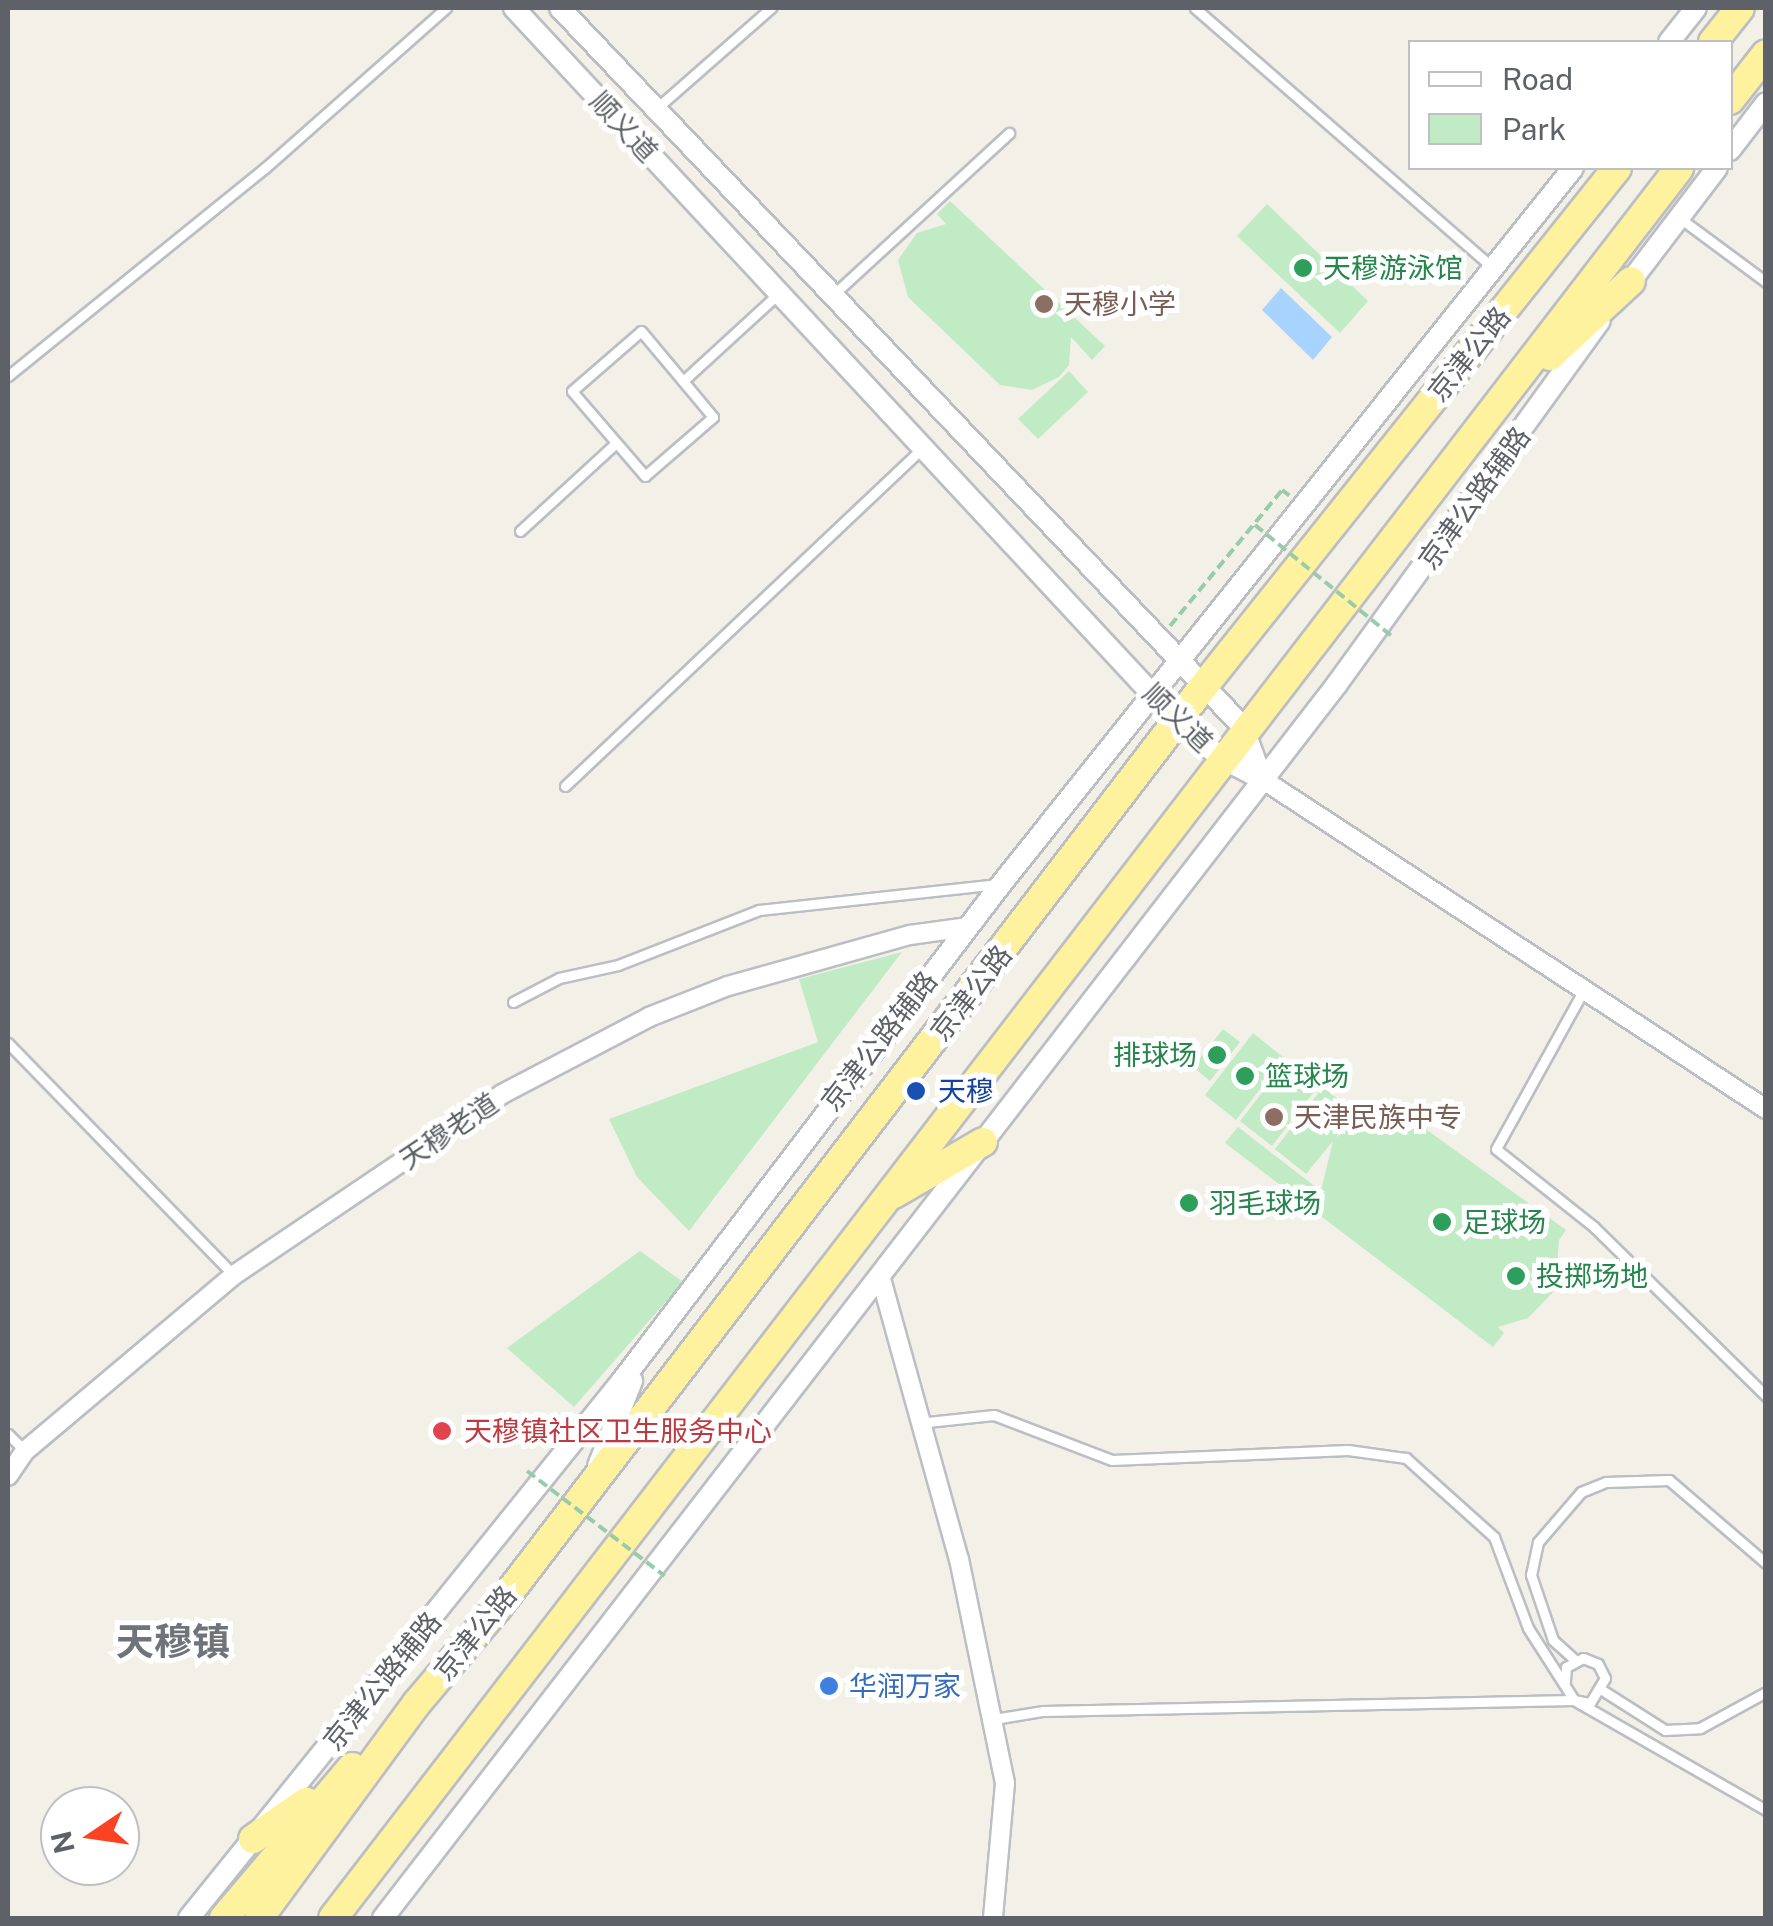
<!DOCTYPE html>
<html>
<head>
<meta charset="utf-8">
<style>
	body { margin:0 }
	#map { position:relative; width:1773px; height:1926px; overflow:hidden; background:#f2f0e7; font-family:"Public Sans","Noto Sans SC",sans-serif }
	div>[style] { position:absolute }
	[style*='--x'] { left:calc(var(--x)*1px); top:calc(var(--y)*1px); width:calc(var(--w)*1px); rotate:calc(var(--a)*1deg) }
	.green>* { inset:0; background:#c1ebc4 }
	.water>* { inset:0; background:#a9d3ff }
	.path>* { height:4px; margin-top:-2px; transform-origin:0; background:repeating-linear-gradient(90deg,#98cbaa 0 10px,transparent 0 15px) }
	.roads { filter:drop-shadow(2px 0 #bbbec3) drop-shadow(-2px 0 #bbbec3) drop-shadow(0 2px #bbbec3) drop-shadow(0 -2px #bbbec3) }
	.service>* { height:9px; margin:-4.5px; padding:0 4.5px; transform-origin:4.5px; border-radius:4.5px; background:#fff }
	.minor>* { height:18px; margin:-9px; padding:0 9px; transform-origin:9px; border-radius:9px; background:#fff }
	.tertiary>* { height:20px; margin:-10px; padding:0 10px; transform-origin:10px; border-radius:10px; background:#fff }
	.trunk>* { height:28px; margin:-14px; padding:0 14px; transform-origin:14px; border-radius:14px; background:#fff29f }
	.path-bridge>* { height:4px; margin-top:-2px; transform-origin:0; background:repeating-linear-gradient(90deg,#98cbaa 0 10px,transparent 0 15px) }
	.dots>* { width:28px; height:28px; translate:-50% -50%; box-sizing:border-box; border:5px solid #fff; border-radius:50% }
	span { translate:-50% -50%; white-space:nowrap; text-align:center; line-height:1.15; -webkit-text-stroke:10px #fff; paint-order:stroke }
	.street-label { font-size:28px; color:#5e6268 }
	.leisure-label { font-size:28px; color:#27864d }
	.left { translate:0 -50%; text-align:left }
	.right { translate:-100% -50%; text-align:right }
	.education-label { font-size:28px; color:#785e54 }
	.transit-label { font-size:28px; color:#164399 }
	.health-label { font-size:28px; color:#be3a42 }
	.shop-label { font-size:28px; color:#366cbe }
	.district-label { font-size:38px; color:#6f747a; font-weight:700 }
	.frame { position:absolute; inset:0; border:10px solid #5e6268; pointer-events:none }
	.legend { position:absolute; left:1408px; top:40px; width:325px; height:130px; box-sizing:border-box; background:#fff; border:2px solid #bfc0c3; margin:0; padding:12px 18px; list-style:none; font-size:30px; color:#5e6268 }
	.legend li { display:flex; align-items:center; gap:20px; height:50px }
	.legend b { width:50px; border:2px solid #bfc0c3 }
	.north { position:absolute; left:40px; top:1786px; width:100px; height:100px; box-sizing:border-box; background:#fff; border:2px solid #bfc0c3; border-radius:50%; rotate:257deg; font-size:28px; font-weight:700; line-height:40px; text-align:center; color:#5e6268 }
	.north::after { content:''; display:block; margin:auto; width:35px; height:45px; background:#fb4323; clip-path:polygon(50% 0,100% 100%,50% 72%,0 100%) }
</style>
</head>
<body>
<div id="map">
	<div class="green">
		<i style="clip-path:polygon(950px 201px,1105px 346px,1092px 360px,1071px 337px,1069px 365px,1059px 377px,1032px 390px,1000px 385px,908px 297px,898px 260px,917px 233px,946px 224px,937px 214px)"></i>
		<i style="clip-path:polygon(1267px 204px,1368px 301px,1340px 333px,1237px 236px)"></i>
		<i style="clip-path:polygon(1069px 371px,1088px 392px,1038px 439px,1018px 419px)"></i>
		<i style="clip-path:polygon(902px 952px,689px 1231px,637px 1177px,609px 1119px,818px 1042px,799px 979px)"></i>
		<i style="clip-path:polygon(1223px 1029px,1240px 1042px,1210px 1081px,1193px 1067px)"></i>
		<i style="clip-path:polygon(1253px 1033px,1284px 1058px,1236px 1120px,1205px 1095px)"></i>
		<i style="clip-path:polygon(1288px 1059px,1320px 1084px,1272px 1146px,1240px 1121px)"></i>
		<i style="clip-path:polygon(1323px 1087px,1354px 1112px,1336px 1137px,1373px 1116px,1409px 1117px,1566px 1230px,1559px 1240px,1555px 1290px,1528px 1318px,1498px 1327px,1504px 1333px,1493px 1347px,1225px 1143px,1238px 1127px,1321px 1191px,1333px 1141px,1306px 1174px,1275px 1149px)"></i>
		<i style="clip-path:polygon(640px 1251px,683px 1282px,574px 1407px,507px 1348px)"></i>
	</div>
	<div class="water">
		<i style="clip-path:polygon(1281px 288px,1332px 337px,1313px 360px,1262px 310px)"></i>
	</div>
	<div class="path">
		<i style="--x:1170;--y:626;--w:176;--a:-50.5"></i>
		<i style="--x:1282;--y:490;--w:9;--a:36"></i>
	</div>
	<div class="roads">
		<div class="service">
			<i style="--x:1195;--y:8;--w:394;--a:41.1"></i>
			<i style="--x:657;--y:108;--w:152;--a:-41.3"></i>
			<i style="--x:1681;--y:219;--w:106;--a:36.5"></i>
			<i style="--x:834;--y:294;--w:238;--a:-42.6"></i>
			<i style="--x:8;--y:376;--w:331;--a:-39"></i>
			<i style="--x:265;--y:168;--w:242;--a:-41.5"></i>
			<i style="--x:683;--y:381;--w:47;--a:50.2"></i>
			<i style="--x:713;--y:417;--w:90;--a:139.1"></i>
			<i style="--x:645;--y:476;--w:112;--a:-130.7"></i>
			<i style="--x:572;--y:391;--w:91;--a:-41"></i>
			<i style="--x:641;--y:331;--w:65;--a:50"></i>
			<i style="--x:683;--y:381;--w:129;--a:-42.5"></i>
			<i style="--x:520;--y:531;--w:130;--a:-42.5"></i>
			<i style="--x:565;--y:786;--w:492;--a:-43.4"></i>
			<i style="--x:1582;--y:993;--w:178;--a:118.9"></i>
			<i style="--x:1496;--y:1149;--w:125;--a:38.5"></i>
			<i style="--x:1594;--y:1227;--w:241;--a:44.5"></i>
			<i style="--x:513;--y:1002;--w:52;--a:-27.6"></i>
			<i style="--x:559;--y:978;--w:60;--a:-12.4"></i>
			<i style="--x:618;--y:965;--w:151;--a:-21.3"></i>
			<i style="--x:759;--y:910;--w:241;--a:-6.2"></i>
			<i style="--x:8;--y:1043;--w:324;--a:45.8"></i>
			<i style="--x:918;--y:1423;--w:76;--a:-6"></i>
			<i style="--x:994;--y:1415;--w:126;--a:20.9"></i>
			<i style="--x:1112;--y:1460;--w:236;--a:-2.4"></i>
			<i style="--x:1348;--y:1450;--w:59;--a:7.9"></i>
			<i style="--x:1406;--y:1458;--w:118;--a:41.9"></i>
			<i style="--x:1494;--y:1537;--w:97;--a:69.5"></i>
			<i style="--x:1528;--y:1628;--w:85;--a:57.4"></i>
			<i style="--x:1574;--y:1700;--w:16;--a:11"></i>
			<i style="--x:1590;--y:1703;--w:29;--a:-59"></i>
			<i style="--x:1605;--y:1678;--w:16;--a:-117"></i>
			<i style="--x:1598;--y:1664;--w:16;--a:-158"></i>
			<i style="--x:1583;--y:1658;--w:19;--a:152"></i>
			<i style="--x:1566;--y:1667;--w:15;--a:94"></i>
			<i style="--x:8;--y:1434;--w:24;--a:45"></i>
			<i style="--x:1575;--y:1660;--w:30;--a:-138"></i>
			<i style="--x:1553;--y:1640;--w:69;--a:-108.7"></i>
			<i style="--x:1531;--y:1575;--w:34;--a:-78"></i>
			<i style="--x:1538;--y:1542;--w:66;--a:-49.3"></i>
			<i style="--x:1581;--y:1492;--w:27;--a:-22"></i>
			<i style="--x:1606;--y:1482;--w:63;--a:-1.8"></i>
			<i style="--x:1669;--y:1480;--w:128;--a:40.6"></i>
			<i style="--x:1602;--y:1690;--w:75;--a:32.4"></i>
			<i style="--x:1665;--y:1730;--w:35;--a:-3"></i>
			<i style="--x:1700;--y:1728;--w:75;--a:-28.6"></i>
			<i style="--x:994;--y:1719;--w:50;--a:-9.3"></i>
			<i style="--x:1043;--y:1711;--w:531;--a:-1.19"></i>
			<i style="--x:1574;--y:1700;--w:221;--a:29.8"></i>
		</div>
		<div class="minor">
			<i style="--x:1262;--y:779;--w:602;--a:33.22"></i>
			<i style="--x:880;--y:1275;--w:295;--a:74.5"></i>
			<i style="--x:959;--y:1559;--w:229;--a:78.4"></i>
			<i style="--x:1005;--y:1783;--w:136;--a:95.1"></i>
			<i style="--x:8;--y:1476;--w:30;--a:-56"></i>
			<i style="--x:25;--y:1451;--w:273;--a:-40.1"></i>
			<i style="--x:234;--y:1275;--w:323;--a:-34"></i>
			<i style="--x:502;--y:1094;--w:166;--a:-27.6"></i>
			<i style="--x:649;--y:1017;--w:85;--a:-21.4"></i>
			<i style="--x:728;--y:986;--w:189;--a:-15.7"></i>
			<i style="--x:910;--y:935;--w:59;--a:-7.9"></i>
		</div>
		<div class="tertiary">
			<i style="--x:514;--y:8;--w:937;--a:47.08"></i>
			<i style="--x:1152;--y:694;--w:92;--a:43.2"></i>
			<i style="--x:1219;--y:757;--w:48;--a:27.1"></i>
			<i style="--x:560;--y:8;--w:992;--a:46.47"></i>
			<i style="--x:1243;--y:727;--w:55;--a:69.9"></i>
			<i style="--x:1669;--y:42;--w:43;--a:-51.5"></i>
			<i style="--x:1730;--y:150;--w:59;--a:-52.5"></i>
			<i style="--x:1624;--y:290;--w:153;--a:-52.7"></i>
			<i style="--x:598;--y:1466;--w:92;--a:-68.2"></i>
			<i style="--x:189;--y:1918;--w:688;--a:-51.13"></i>
			<i style="--x:621;--y:1382;--w:628;--a:-52.64"></i>
			<i style="--x:1002;--y:883;--w:915;--a:-51.39"></i>
			<i style="--x:383;--y:1918;--w:1560;--a:-52.29"></i>
			<i style="--x:1337;--y:684;--w:448;--a:-54.1"></i>
		</div>
		<div class="trunk">
			<i style="--x:1713;--y:42;--w:43;--a:-51.5"></i>
			<i style="--x:1730;--y:100;--w:58;--a:-52"></i>
			<i style="--x:1550;--y:356;--w:110;--a:-42.8"></i>
			<i style="--x:894;--y:1194;--w:103;--a:-30.3"></i>
			<i style="--x:253;--y:1839;--w:65;--a:-34.9"></i>
			<i style="--x:224;--y:1918;--w:198;--a:-49.7"></i>
			<i style="--x:259;--y:1918;--w:267;--a:-53.7"></i>
			<i style="--x:417;--y:1703;--w:126;--a:-49.8"></i>
			<i style="--x:498;--y:1607;--w:1159;--a:-52.54"></i>
			<i style="--x:1203;--y:687;--w:664;--a:-51.42"></i>
			<i style="--x:333;--y:1918;--w:2208;--a:-52.43"></i>
		</div>
	</div>
	<div class="path-bridge">
		<i style="--x:1255;--y:525;--w:178;--a:39.1"></i>
		<i style="--x:527;--y:1471;--w:173;--a:37.3"></i>
	</div>
	<div class="dots">
		<i style="left:1303px;top:268px;background:#2e9e5b"></i>
		<i style="left:1044px;top:304px;background:#8d6e63"></i>
		<i style="left:1217px;top:1055px;background:#2e9e5b"></i>
		<i style="left:1245px;top:1076px;background:#2e9e5b"></i>
		<i style="left:916px;top:1091px;background:#1a4fb4"></i>
		<i style="left:1274px;top:1117px;background:#8d6e63"></i>
		<i style="left:1189px;top:1203px;background:#2e9e5b"></i>
		<i style="left:1442px;top:1222px;background:#2e9e5b"></i>
		<i style="left:1516px;top:1276px;background:#2e9e5b"></i>
		<i style="left:442px;top:1431px;background:#e0444e"></i>
		<i style="left:829px;top:1686px;background:#3f7fe0"></i>
	</div>
	<div class="street-label">
		<span style="left:624px;top:127px;rotate:47deg">顺义道</span>
		<span style="left:1469px;top:354px;rotate:-51deg">京津公路</span>
		<span style="left:1474px;top:498px;rotate:-54deg">京津公路辅路</span>
		<span style="left:1178px;top:718px;rotate:44deg">顺义道</span>
		<span style="left:971px;top:993px;rotate:-52deg">京津公路</span>
		<span style="left:879px;top:1041px;rotate:-52deg">京津公路辅路</span>
		<span style="left:449px;top:1131px;rotate:-34deg">天穆老道</span>
		<span style="left:475px;top:1633px;rotate:-51deg">京津公路</span>
		<span style="left:382px;top:1681px;rotate:-51deg">京津公路辅路</span>
	</div>
	<div class="leisure-label">
		<span class="left" style="left:1323px;top:268px">天穆游泳馆</span>
		<span class="right" style="left:1197px;top:1055px">排球场</span>
		<span class="left" style="left:1265px;top:1076px">篮球场</span>
		<span class="left" style="left:1209px;top:1203px">羽毛球场</span>
		<span class="left" style="left:1462px;top:1222px">足球场</span>
		<span class="left" style="left:1536px;top:1276px">投掷场地</span>
	</div>
	<div class="education-label">
		<span class="left" style="left:1064px;top:304px">天穆小学</span>
		<span class="left" style="left:1294px;top:1117px">天津民族中专</span>
	</div>
	<div class="transit-label">
		<span class="left" style="left:938px;top:1091px">天穆</span>
	</div>
	<div class="health-label">
		<span class="left" style="left:464px;top:1431px">天穆镇社区卫生服务中心</span>
	</div>
	<div class="shop-label">
		<span class="left" style="left:849px;top:1686px">华润万家</span>
	</div>
	<div class="district-label">
		<span style="left:173px;top:1642px">天穆镇</span>
	</div>
	<div class="frame"></div>
	<ul class="legend">
	<li><b style="height:12px;background:#fff"></b>Road</li>
	<li><b style="height:28px;background:#c1ebc4"></b>Park</li>
	</ul>
	<div class="north">N</div>
</div>
</body>
</html>
